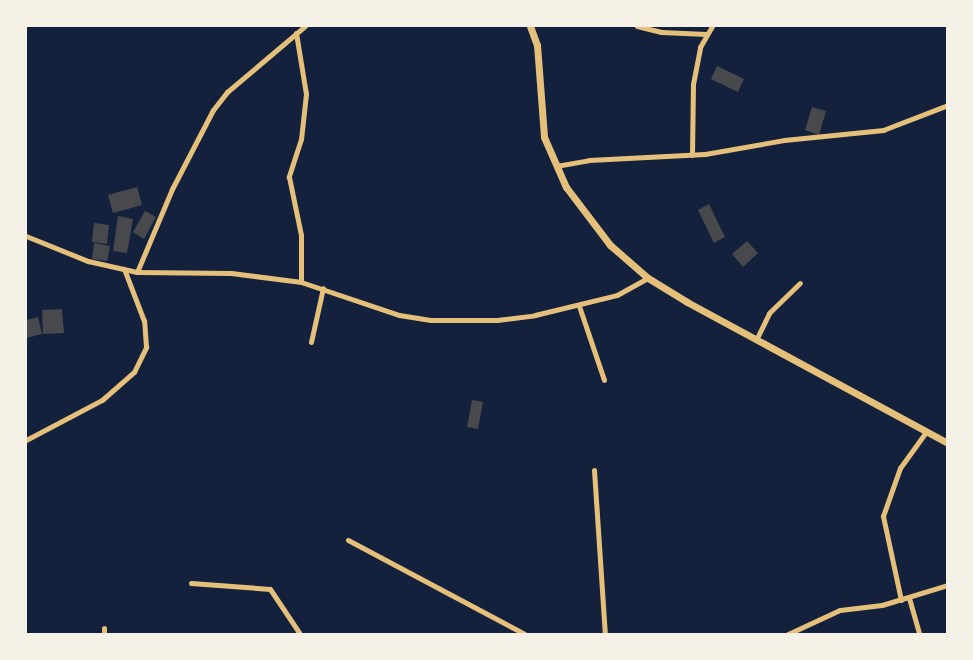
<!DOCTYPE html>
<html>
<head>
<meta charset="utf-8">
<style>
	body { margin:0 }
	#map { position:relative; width:973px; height:660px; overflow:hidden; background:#14213d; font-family:Literata,serif }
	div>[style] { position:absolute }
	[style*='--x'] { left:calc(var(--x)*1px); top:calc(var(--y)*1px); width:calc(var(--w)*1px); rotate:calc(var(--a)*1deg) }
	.building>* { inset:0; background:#48494c }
	.minor>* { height:5px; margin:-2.5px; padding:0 2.5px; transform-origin:2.5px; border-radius:2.5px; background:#e5c07b }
	.secondary>* { height:7px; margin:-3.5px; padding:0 3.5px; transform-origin:3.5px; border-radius:3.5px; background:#e5c07b }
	span { translate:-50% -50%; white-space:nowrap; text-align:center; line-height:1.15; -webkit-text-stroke:5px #f6f1e7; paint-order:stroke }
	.frame { position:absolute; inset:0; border:27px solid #f6f1e7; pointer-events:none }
</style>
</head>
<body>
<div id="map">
	<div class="building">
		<i style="clip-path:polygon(717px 66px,744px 79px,738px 92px,711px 79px)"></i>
		<i style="clip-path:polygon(812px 107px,826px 111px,819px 135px,805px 130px)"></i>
		<i style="clip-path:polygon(137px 187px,142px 205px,113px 213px,108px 195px)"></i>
		<i style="clip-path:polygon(709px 204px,725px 237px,714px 243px,698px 210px)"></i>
		<i style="clip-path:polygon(145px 211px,156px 217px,144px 239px,133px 232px)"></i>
		<i style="clip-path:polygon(118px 216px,133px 219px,127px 253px,113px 251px)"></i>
		<i style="clip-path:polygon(94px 223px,109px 225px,107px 244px,92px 242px)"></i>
		<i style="clip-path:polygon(747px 241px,758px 253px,743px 267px,732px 254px)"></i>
		<i style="clip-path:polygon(94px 243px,110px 246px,107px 261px,92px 259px)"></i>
		<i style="clip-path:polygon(62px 309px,64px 333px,43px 334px,42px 310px)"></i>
		<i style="clip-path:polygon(38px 317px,42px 334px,26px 338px,26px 320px)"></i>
		<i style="clip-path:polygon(472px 400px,483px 402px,478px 429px,467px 427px)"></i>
	</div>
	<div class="minor">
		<i style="--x:637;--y:26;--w:25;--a:14"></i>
		<i style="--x:661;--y:32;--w:45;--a:2.5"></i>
		<i style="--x:296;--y:33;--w:62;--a:80.7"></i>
		<i style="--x:306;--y:94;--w:45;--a:96.3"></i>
		<i style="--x:301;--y:139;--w:40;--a:108"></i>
		<i style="--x:289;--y:177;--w:59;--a:78.3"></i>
		<i style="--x:301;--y:235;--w:47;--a:90"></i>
		<i style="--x:692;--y:155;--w:71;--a:-89.2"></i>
		<i style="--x:693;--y:84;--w:38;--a:-79"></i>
		<i style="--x:700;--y:47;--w:24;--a:-60"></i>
		<i style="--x:556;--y:166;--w:34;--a:-10"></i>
		<i style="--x:589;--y:160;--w:116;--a:-3"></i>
		<i style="--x:705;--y:154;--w:80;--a:-10"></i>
		<i style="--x:784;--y:140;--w:100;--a:-5.8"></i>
		<i style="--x:883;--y:130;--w:70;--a:-21"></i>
		<i style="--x:26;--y:236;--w:67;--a:22"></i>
		<i style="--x:88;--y:261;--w:50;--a:12.7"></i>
		<i style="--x:137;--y:272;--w:94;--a:0.6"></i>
		<i style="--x:231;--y:273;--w:71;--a:7.3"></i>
		<i style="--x:301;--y:282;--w:103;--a:18.6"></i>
		<i style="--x:399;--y:315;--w:32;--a:9"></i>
		<i style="--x:431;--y:320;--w:66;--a:0"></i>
		<i style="--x:497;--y:320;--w:38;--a:-7"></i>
		<i style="--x:535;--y:315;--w:84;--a:-13.7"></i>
		<i style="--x:617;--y:295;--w:35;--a:-29"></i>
		<i style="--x:137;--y:272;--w:90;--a:-67.1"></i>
		<i style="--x:172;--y:189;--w:89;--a:-62.6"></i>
		<i style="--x:213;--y:110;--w:23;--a:-52"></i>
		<i style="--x:227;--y:92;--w:102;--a:-40.2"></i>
		<i style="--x:579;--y:306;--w:78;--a:71.3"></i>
		<i style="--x:756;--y:340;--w:30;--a:-64"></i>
		<i style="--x:769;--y:313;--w:43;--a:-44.1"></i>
		<i style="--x:311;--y:342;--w:55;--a:-77.5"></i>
		<i style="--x:26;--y:440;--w:86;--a:-27.8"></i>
		<i style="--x:102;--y:400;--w:43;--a:-41.2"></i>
		<i style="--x:134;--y:372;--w:28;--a:-64"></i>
		<i style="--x:146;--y:347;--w:26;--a:-94"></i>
		<i style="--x:144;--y:321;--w:56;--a:-111"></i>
		<i style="--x:594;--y:470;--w:164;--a:86.2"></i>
		<i style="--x:348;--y:540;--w:200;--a:28"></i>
		<i style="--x:191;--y:583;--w:79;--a:4.3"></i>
		<i style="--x:270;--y:589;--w:54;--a:56.3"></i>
		<i style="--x:909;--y:598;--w:37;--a:74"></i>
		<i style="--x:901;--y:600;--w:86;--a:-102.1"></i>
		<i style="--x:883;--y:516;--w:51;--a:-70.5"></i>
		<i style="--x:900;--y:468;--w:44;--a:-54.2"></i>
		<i style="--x:104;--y:634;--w:6;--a:-90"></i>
		<i style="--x:788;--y:634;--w:57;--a:-24.8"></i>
		<i style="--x:840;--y:610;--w:42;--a:-6.8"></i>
		<i style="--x:882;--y:605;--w:69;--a:-16.9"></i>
	</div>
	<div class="secondary">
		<i style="--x:530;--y:26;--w:20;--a:70"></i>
		<i style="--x:537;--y:45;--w:92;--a:85.6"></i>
		<i style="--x:544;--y:137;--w:55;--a:66.3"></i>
		<i style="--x:566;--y:187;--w:73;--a:52.8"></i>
		<i style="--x:610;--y:245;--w:50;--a:41"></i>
		<i style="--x:648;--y:278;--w:46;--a:31.6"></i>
		<i style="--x:687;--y:302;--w:297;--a:28.4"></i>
	</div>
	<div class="frame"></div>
</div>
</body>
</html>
